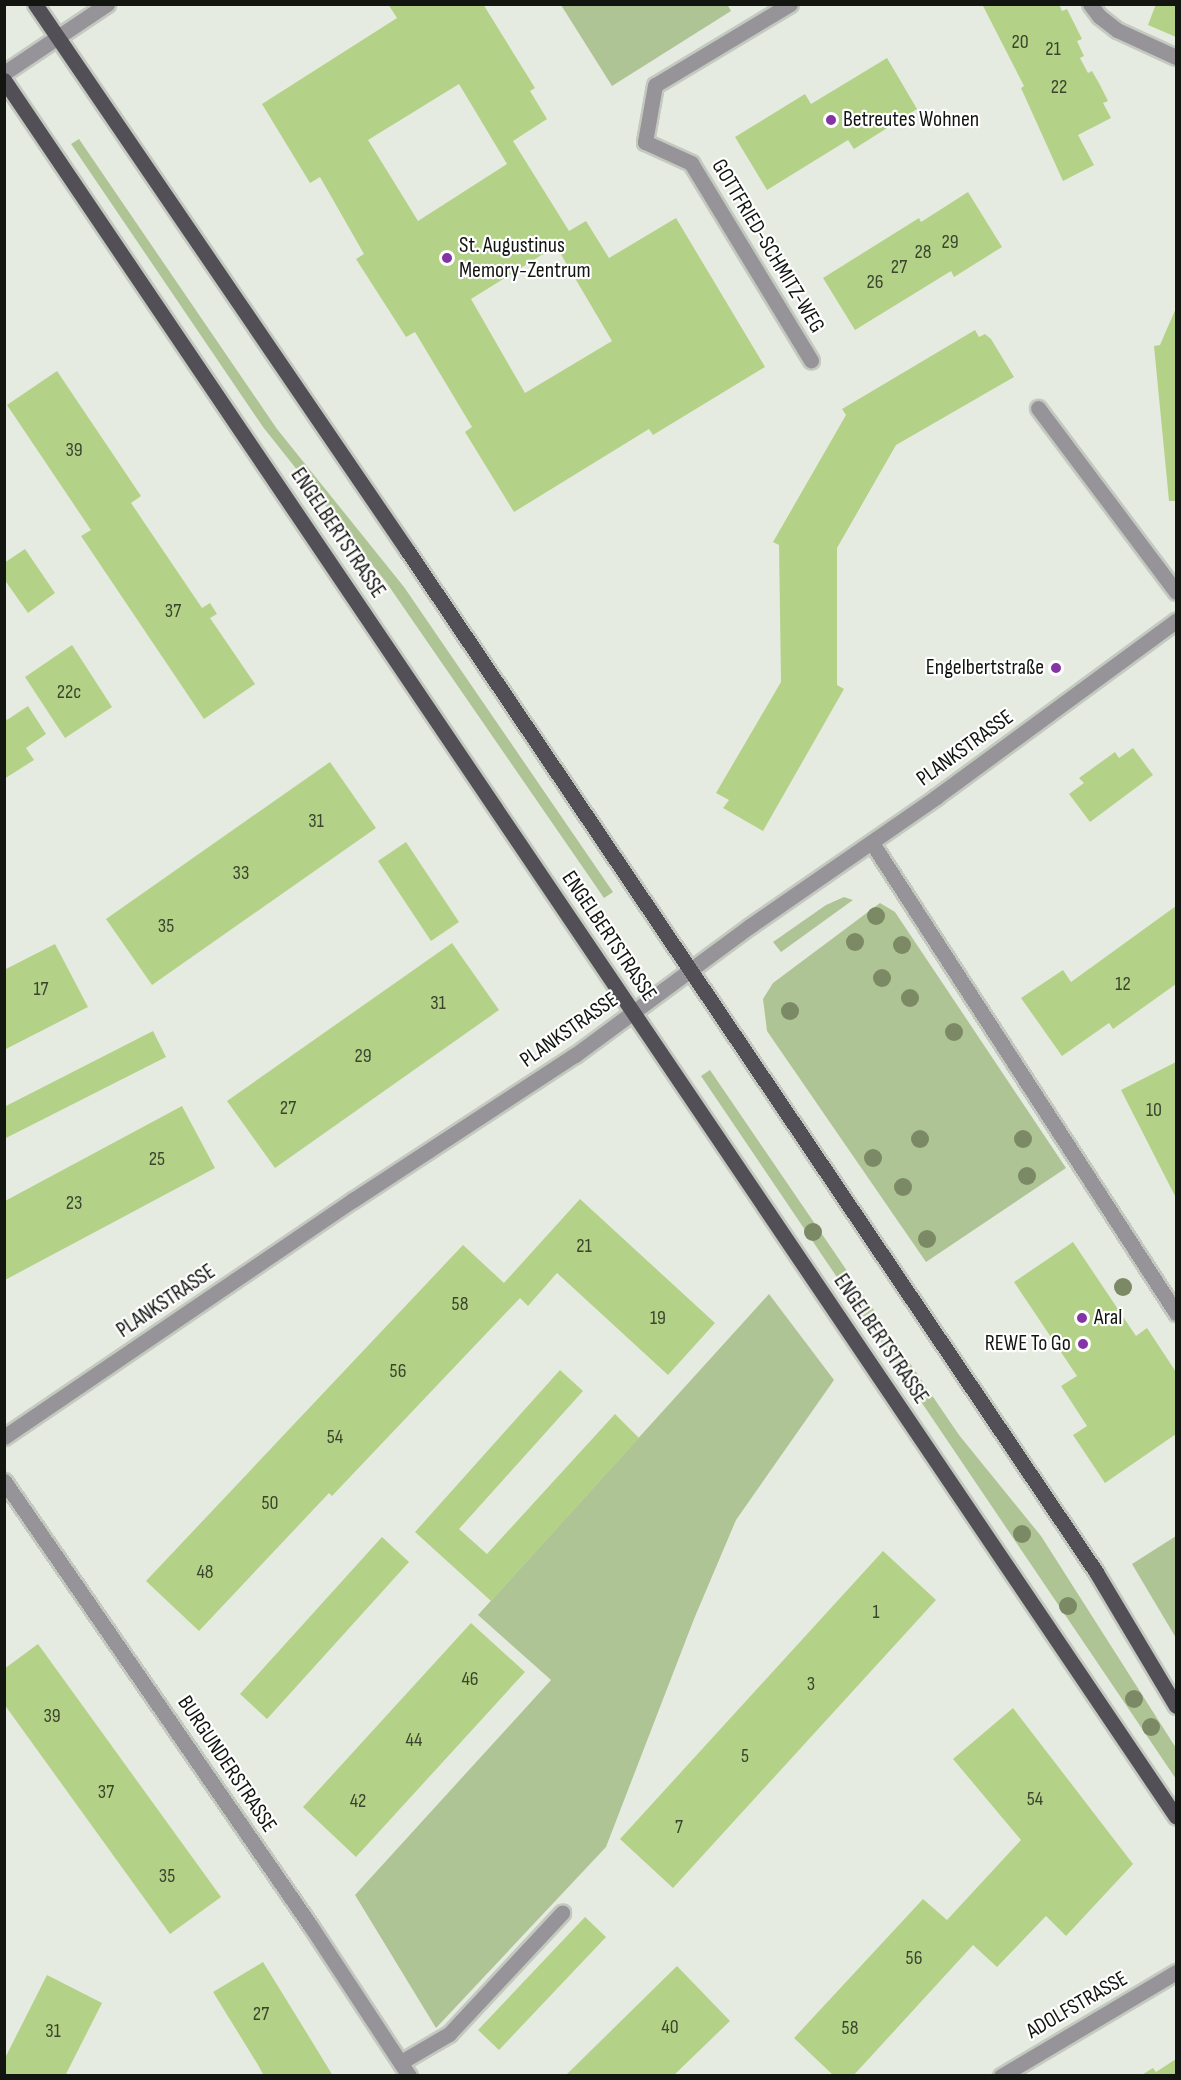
<!DOCTYPE html>
<html>
<head>
<meta charset="utf-8">
<style>
	body { margin:0 }
	#map { position:relative; width:1181px; height:2080px; overflow:hidden; background:#e6ebe1; font-family:"Sofia Sans Condensed",sans-serif }
	div>[style] { position:absolute }
	[style*='--x'] { left:calc(var(--x)*1px); top:calc(var(--y)*1px); width:calc(var(--w)*1px); rotate:calc(var(--a)*1deg) }
	.green>* { inset:0; background:#afc494 }
	.building>* { inset:0; background:#b3d287 }
	.roads { filter:drop-shadow(2px 0 #c4c9c0) drop-shadow(-2px 0 #c4c9c0) drop-shadow(0 2px #c4c9c0) drop-shadow(0 -2px #c4c9c0) }
	.minor>* { height:15px; margin:-7.5px; padding:0 7.5px; transform-origin:7.5px; border-radius:7.5px; background:#969498 }
	.major>* { height:15px; margin:-7.5px; padding:0 7.5px; transform-origin:7.5px; border-radius:7.5px; background:#534f56 }
	.trees>* { width:18px; height:18px; margin:-9px; border-radius:50%; background:#7c8965 }
	.dots>* { width:16px; height:16px; translate:-50% -50%; box-sizing:border-box; border:3px solid #fff; border-radius:50% }
	span { translate:-50% -50%; white-space:nowrap; text-align:center; line-height:1.15; -webkit-text-stroke:4.5px #fff; paint-order:stroke }
	.number-label { font-size:20px; color:#3b442e }
	.number-label span { -webkit-text-stroke-width:0 }
	.poi-label { font-size:22px; color:#131511 }
	.left { translate:0 -50%; text-align:left }
	.right { translate:-100% -50%; text-align:right }
	.street-label { font-size:22px; color:#131511 }
	.frame { position:absolute; inset:0; border:6px solid #131511; pointer-events:none }
</style>
</head>
<body>
<div id="map">
	<div class="green">
		<i style="clip-path:polygon(727px 4px,731px 11px,612px 86px,561px 5px)"></i>
		<i style="clip-path:polygon(79px 139px,277px 429px,404px 587px,613px 892px,604px 898px,386px 582px,263px 427px,71px 144px)"></i>
		<i style="clip-path:polygon(844px 897px,853px 900px,781px 952px,773px 942px,826px 905px)"></i>
		<i style="clip-path:polygon(880px 903px,895px 912px,1066px 1168px,926px 1262px,767px 1031px,763px 999px,773px 983px)"></i>
		<i style="clip-path:polygon(710px 1070px,959px 1435px,1041px 1536px,1176px 1748px,1176px 1779px,701px 1076px)"></i>
		<i style="clip-path:polygon(769px 1294px,834px 1380px,736px 1520px,694px 1619px,606px 1847px,436px 2028px,355px 1895px,551px 1680px,478px 1615px)"></i>
		<i style="clip-path:polygon(1176px 1536px,1176px 1638px,1132px 1564px)"></i>
	</div>
	<div class="building">
		<i style="clip-path:polygon(evenodd,388px 4px,483px 4px,535px 88px,530px 91px,547px 119px,513px 141px,569px 231px,586px 221px,609px 258px,676px 218px,765px 367px,653px 435px,649px 429px,514px 512px,465px 432px,472px 427px,415px 332px,406px 337px,356px 259px,364px 254px,320px 177px,310px 183px,262px 104px,397px 18px,388px 4px,459px 84px,507px 164px,418px 221px,368px 140px,459px 84px,388px 4px,556px 246px,612px 341px,525px 393px,471px 299px,556px 246px)"></i>
		<i style="clip-path:polygon(982px 4px,1059px 4px,1062px 11px,1067px 9px,1082px 39px,1077px 41px,1084px 56px,1080px 58px,1088px 73px,1092px 71px,1100px 85px,1108px 101px,1103px 103px,1111px 118px,1078px 135px,1094px 165px,1063px 181px,1021px 88px,1024px 86px)"></i>
		<i style="clip-path:polygon(1156px 4px,1176px 4px,1176px 37px,1148px 25px)"></i>
		<i style="clip-path:polygon(887px 58px,917px 109px,854px 149px,848px 140px,767px 190px,735px 137px,805px 94px,811px 104px)"></i>
		<i style="clip-path:polygon(968px 192px,1002px 247px,954px 277px,951px 271px,855px 330px,823px 278px,919px 218px,921px 222px)"></i>
		<i style="clip-path:polygon(1176px 308px,1176px 501px,1169px 501px,1154px 346px,1160px 345px)"></i>
		<i style="clip-path:polygon(975px 330px,979px 337px,985px 334px,991px 339px,1014px 377px,896px 445px,837px 548px,837px 685px,844px 689px,763px 831px,723px 808px,729px 800px,716px 793px,781px 682px,779px 545px,773px 542px,846px 415px,842px 409px)"></i>
		<i style="clip-path:polygon(57px 371px,141px 496px,131px 503px,202px 608px,210px 603px,217px 614px,210px 618px,255px 684px,204px 719px,81px 536px,91px 530px,7px 405px)"></i>
		<i style="clip-path:polygon(25px 549px,55px 593px,28px 613px,4px 579px,4px 563px)"></i>
		<i style="clip-path:polygon(72px 645px,112px 707px,65px 738px,25px 677px)"></i>
		<i style="clip-path:polygon(28px 706px,46px 734px,26px 748px,34px 760px,4px 779px,4px 715px,7px 720px)"></i>
		<i style="clip-path:polygon(1133px 748px,1153px 775px,1090px 822px,1069px 794px,1084px 783px,1079px 778px,1115px 752px,1119px 758px)"></i>
		<i style="clip-path:polygon(330px 762px,376px 828px,152px 985px,106px 919px)"></i>
		<i style="clip-path:polygon(406px 842px,459px 922px,431px 941px,378px 861px)"></i>
		<i style="clip-path:polygon(1176px 906px,1176px 984px,1113px 1029px,1109px 1023px,1062px 1056px,1021px 998px,1063px 970px,1071px 982px)"></i>
		<i style="clip-path:polygon(452px 943px,499px 1010px,275px 1168px,227px 1101px)"></i>
		<i style="clip-path:polygon(55px 944px,88px 1007px,4px 1050px,4px 970px)"></i>
		<i style="clip-path:polygon(153px 1031px,166px 1057px,4px 1139px,4px 1107px)"></i>
		<i style="clip-path:polygon(1176px 1062px,1176px 1198px,1121px 1090px)"></i>
		<i style="clip-path:polygon(182px 1106px,215px 1168px,5px 1280px,5px 1201px)"></i>
		<i style="clip-path:polygon(580px 1199px,715px 1323px,668px 1375px,557px 1273px,528px 1306px,520px 1298px,332px 1496px,329px 1493px,199px 1631px,146px 1581px,463px 1245px,504px 1283px)"></i>
		<i style="clip-path:polygon(1073px 1242px,1136px 1336px,1147px 1328px,1176px 1372px,1176px 1434px,1105px 1483px,1073px 1435px,1087px 1426px,1061px 1386px,1077px 1376px,1014px 1282px)"></i>
		<i style="clip-path:polygon(560px 1370px,583px 1391px,459px 1529px,487px 1554px,615px 1414px,639px 1438px,491px 1601px,415px 1532px)"></i>
		<i style="clip-path:polygon(382px 1537px,409px 1562px,267px 1719px,240px 1694px)"></i>
		<i style="clip-path:polygon(883px 1551px,936px 1600px,673px 1888px,620px 1839px)"></i>
		<i style="clip-path:polygon(471px 1623px,525px 1672px,356px 1857px,303px 1807px)"></i>
		<i style="clip-path:polygon(38px 1644px,221px 1897px,170px 1934px,4px 1704px,4px 1669px)"></i>
		<i style="clip-path:polygon(1013px 1708px,1133px 1864px,1066px 1936px,1046px 1916px,997px 1967px,973px 1945px,853px 2076px,834px 2076px,794px 2038px,923px 1899px,947px 1920px,1021px 1840px,953px 1759px)"></i>
		<i style="clip-path:polygon(585px 1917px,606px 1937px,499px 2050px,478px 2030px)"></i>
		<i style="clip-path:polygon(263px 1962px,308px 2035px,333px 2076px,264px 2076px,258px 2065px,213px 1992px)"></i>
		<i style="clip-path:polygon(677px 1966px,730px 2021px,673px 2076px,565px 2076px)"></i>
		<i style="clip-path:polygon(47px 1975px,102px 2003px,65px 2076px,4px 2076px,4px 2060px)"></i>
		<i style="clip-path:polygon(1176px 2059px,1176px 2076px,1140px 2076px,1153px 2068px,1156px 2072px)"></i>
	</div>
	<div class="roads">
		<div class="minor">
			<i style="--x:790;--y:4;--w:157;--a:149"></i>
			<i style="--x:655;--y:85;--w:58;--a:100"></i>
			<i style="--x:645;--y:142;--w:51;--a:24.5"></i>
			<i style="--x:691;--y:163;--w:231;--a:58.7"></i>
			<i style="--x:1090;--y:4;--w:15;--a:53"></i>
			<i style="--x:1099;--y:16;--w:23;--a:38"></i>
			<i style="--x:1117;--y:30;--w:65;--a:24.6"></i>
			<i style="--x:4;--y:73;--w:124;--a:-33.8"></i>
			<i style="--x:1038;--y:408;--w:230;--a:53.1"></i>
			<i style="--x:872;--y:843;--w:560;--a:57.1"></i>
			<i style="--x:4;--y:1437;--w:422;--a:-34.2"></i>
			<i style="--x:353;--y:1200;--w:265;--a:-33.2"></i>
			<i style="--x:575;--y:1055;--w:217;--a:-36.4"></i>
			<i style="--x:750;--y:926;--w:226;--a:-34.7"></i>
			<i style="--x:936;--y:797;--w:298;--a:-36.3"></i>
			<i style="--x:4;--y:1481;--w:539;--a:55.43"></i>
			<i style="--x:310;--y:1925;--w:181;--a:56.7"></i>
			<i style="--x:401;--y:2062;--w:56;--a:-30.3"></i>
			<i style="--x:449;--y:2034;--w:166;--a:-47"></i>
			<i style="--x:1001;--y:2076;--w:204;--a:-30.7"></i>
		</div>
		<div class="major">
			<i style="--x:35;--y:4;--w:661;--a:55.73"></i>
			<i style="--x:407;--y:550;--w:1233;--a:56.01"></i>
			<i style="--x:1096;--y:1572;--w:156;--a:59.2"></i>
			<i style="--x:4;--y:80;--w:2095;--a:55.99"></i>
		</div>
	</div>
	<div class="trees">
		<i style="left:876px;top:916px"></i>
		<i style="left:855px;top:942px"></i>
		<i style="left:902px;top:945px"></i>
		<i style="left:882px;top:978px"></i>
		<i style="left:910px;top:998px"></i>
		<i style="left:790px;top:1011px"></i>
		<i style="left:954px;top:1032px"></i>
		<i style="left:920px;top:1139px"></i>
		<i style="left:1023px;top:1139px"></i>
		<i style="left:873px;top:1158px"></i>
		<i style="left:1027px;top:1176px"></i>
		<i style="left:903px;top:1187px"></i>
		<i style="left:813px;top:1232px"></i>
		<i style="left:927px;top:1239px"></i>
		<i style="left:1123px;top:1287px"></i>
		<i style="left:1022px;top:1534px"></i>
		<i style="left:1068px;top:1606px"></i>
		<i style="left:1134px;top:1699px"></i>
		<i style="left:1151px;top:1727px"></i>
	</div>
	<div class="dots">
		<i style="left:831px;top:120px;background:#8434a4"></i>
		<i style="left:447px;top:258px;background:#8434a4"></i>
		<i style="left:1056px;top:668px;background:#8434a4"></i>
		<i style="left:1082px;top:1318px;background:#8434a4"></i>
		<i style="left:1083px;top:1344px;background:#8434a4"></i>
	</div>
	<div class="number-label">
		<span style="left:1020px;top:42px">20</span>
		<span style="left:1053px;top:49px">21</span>
		<span style="left:1059px;top:87px">22</span>
		<span style="left:950px;top:242px">29</span>
		<span style="left:923px;top:252px">28</span>
		<span style="left:899px;top:267px">27</span>
		<span style="left:875px;top:282px">26</span>
		<span style="left:74px;top:450px">39</span>
		<span style="left:173px;top:611px">37</span>
		<span style="left:69px;top:692px">22c</span>
		<span style="left:316px;top:821px">31</span>
		<span style="left:241px;top:873px">33</span>
		<span style="left:166px;top:926px">35</span>
		<span style="left:1123px;top:984px">12</span>
		<span style="left:41px;top:989px">17</span>
		<span style="left:438px;top:1003px">31</span>
		<span style="left:363px;top:1056px">29</span>
		<span style="left:288px;top:1108px">27</span>
		<span style="left:1154px;top:1110px">10</span>
		<span style="left:157px;top:1159px">25</span>
		<span style="left:74px;top:1203px">23</span>
		<span style="left:584px;top:1246px">21</span>
		<span style="left:460px;top:1304px">58</span>
		<span style="left:658px;top:1318px">19</span>
		<span style="left:398px;top:1371px">56</span>
		<span style="left:335px;top:1437px">54</span>
		<span style="left:270px;top:1503px">50</span>
		<span style="left:205px;top:1572px">48</span>
		<span style="left:876px;top:1612px">1</span>
		<span style="left:470px;top:1679px">46</span>
		<span style="left:811px;top:1684px">3</span>
		<span style="left:52px;top:1716px">39</span>
		<span style="left:414px;top:1740px">44</span>
		<span style="left:745px;top:1756px">5</span>
		<span style="left:106px;top:1792px">37</span>
		<span style="left:1035px;top:1799px">54</span>
		<span style="left:358px;top:1801px">42</span>
		<span style="left:679px;top:1827px">7</span>
		<span style="left:167px;top:1876px">35</span>
		<span style="left:914px;top:1958px">56</span>
		<span style="left:261px;top:2014px">27</span>
		<span style="left:670px;top:2027px">40</span>
		<span style="left:850px;top:2028px">58</span>
		<span style="left:53px;top:2031px">31</span>
	</div>
	<div class="poi-label">
		<span class="left" style="left:843px;top:120px">Betreutes Wohnen</span>
		<span class="left" style="left:459px;top:258px">St. Augustinus<br>Memory-Zentrum</span>
		<span class="right" style="left:1044px;top:668px">Engelbertstraße</span>
		<span class="left" style="left:1094px;top:1318px">Aral</span>
		<span class="right" style="left:1071px;top:1344px">REWE To Go</span>
	</div>
	<div class="street-label">
		<span style="left:768px;top:246px;rotate:59deg">GOTTFRIED-SCHMITZ-WEG</span>
		<span style="left:338px;top:533px;rotate:56deg">ENGELBERTSTRASSE</span>
		<span style="left:965px;top:748px;rotate:-36deg">PLANKSTRASSE</span>
		<span style="left:609px;top:936px;rotate:56deg">ENGELBERTSTRASSE</span>
		<span style="left:569px;top:1030px;rotate:-35deg">PLANKSTRASSE</span>
		<span style="left:166px;top:1301px;rotate:-34deg">PLANKSTRASSE</span>
		<span style="left:881px;top:1339px;rotate:56deg">ENGELBERTSTRASSE</span>
		<span style="left:227px;top:1764px;rotate:56deg">BURGUNDERSTRASSE</span>
		<span style="left:1077px;top:2005px;rotate:-30deg">ADOLFSTRASSE</span>
	</div>
	<div class="frame"></div>
</div>
</body>
</html>
